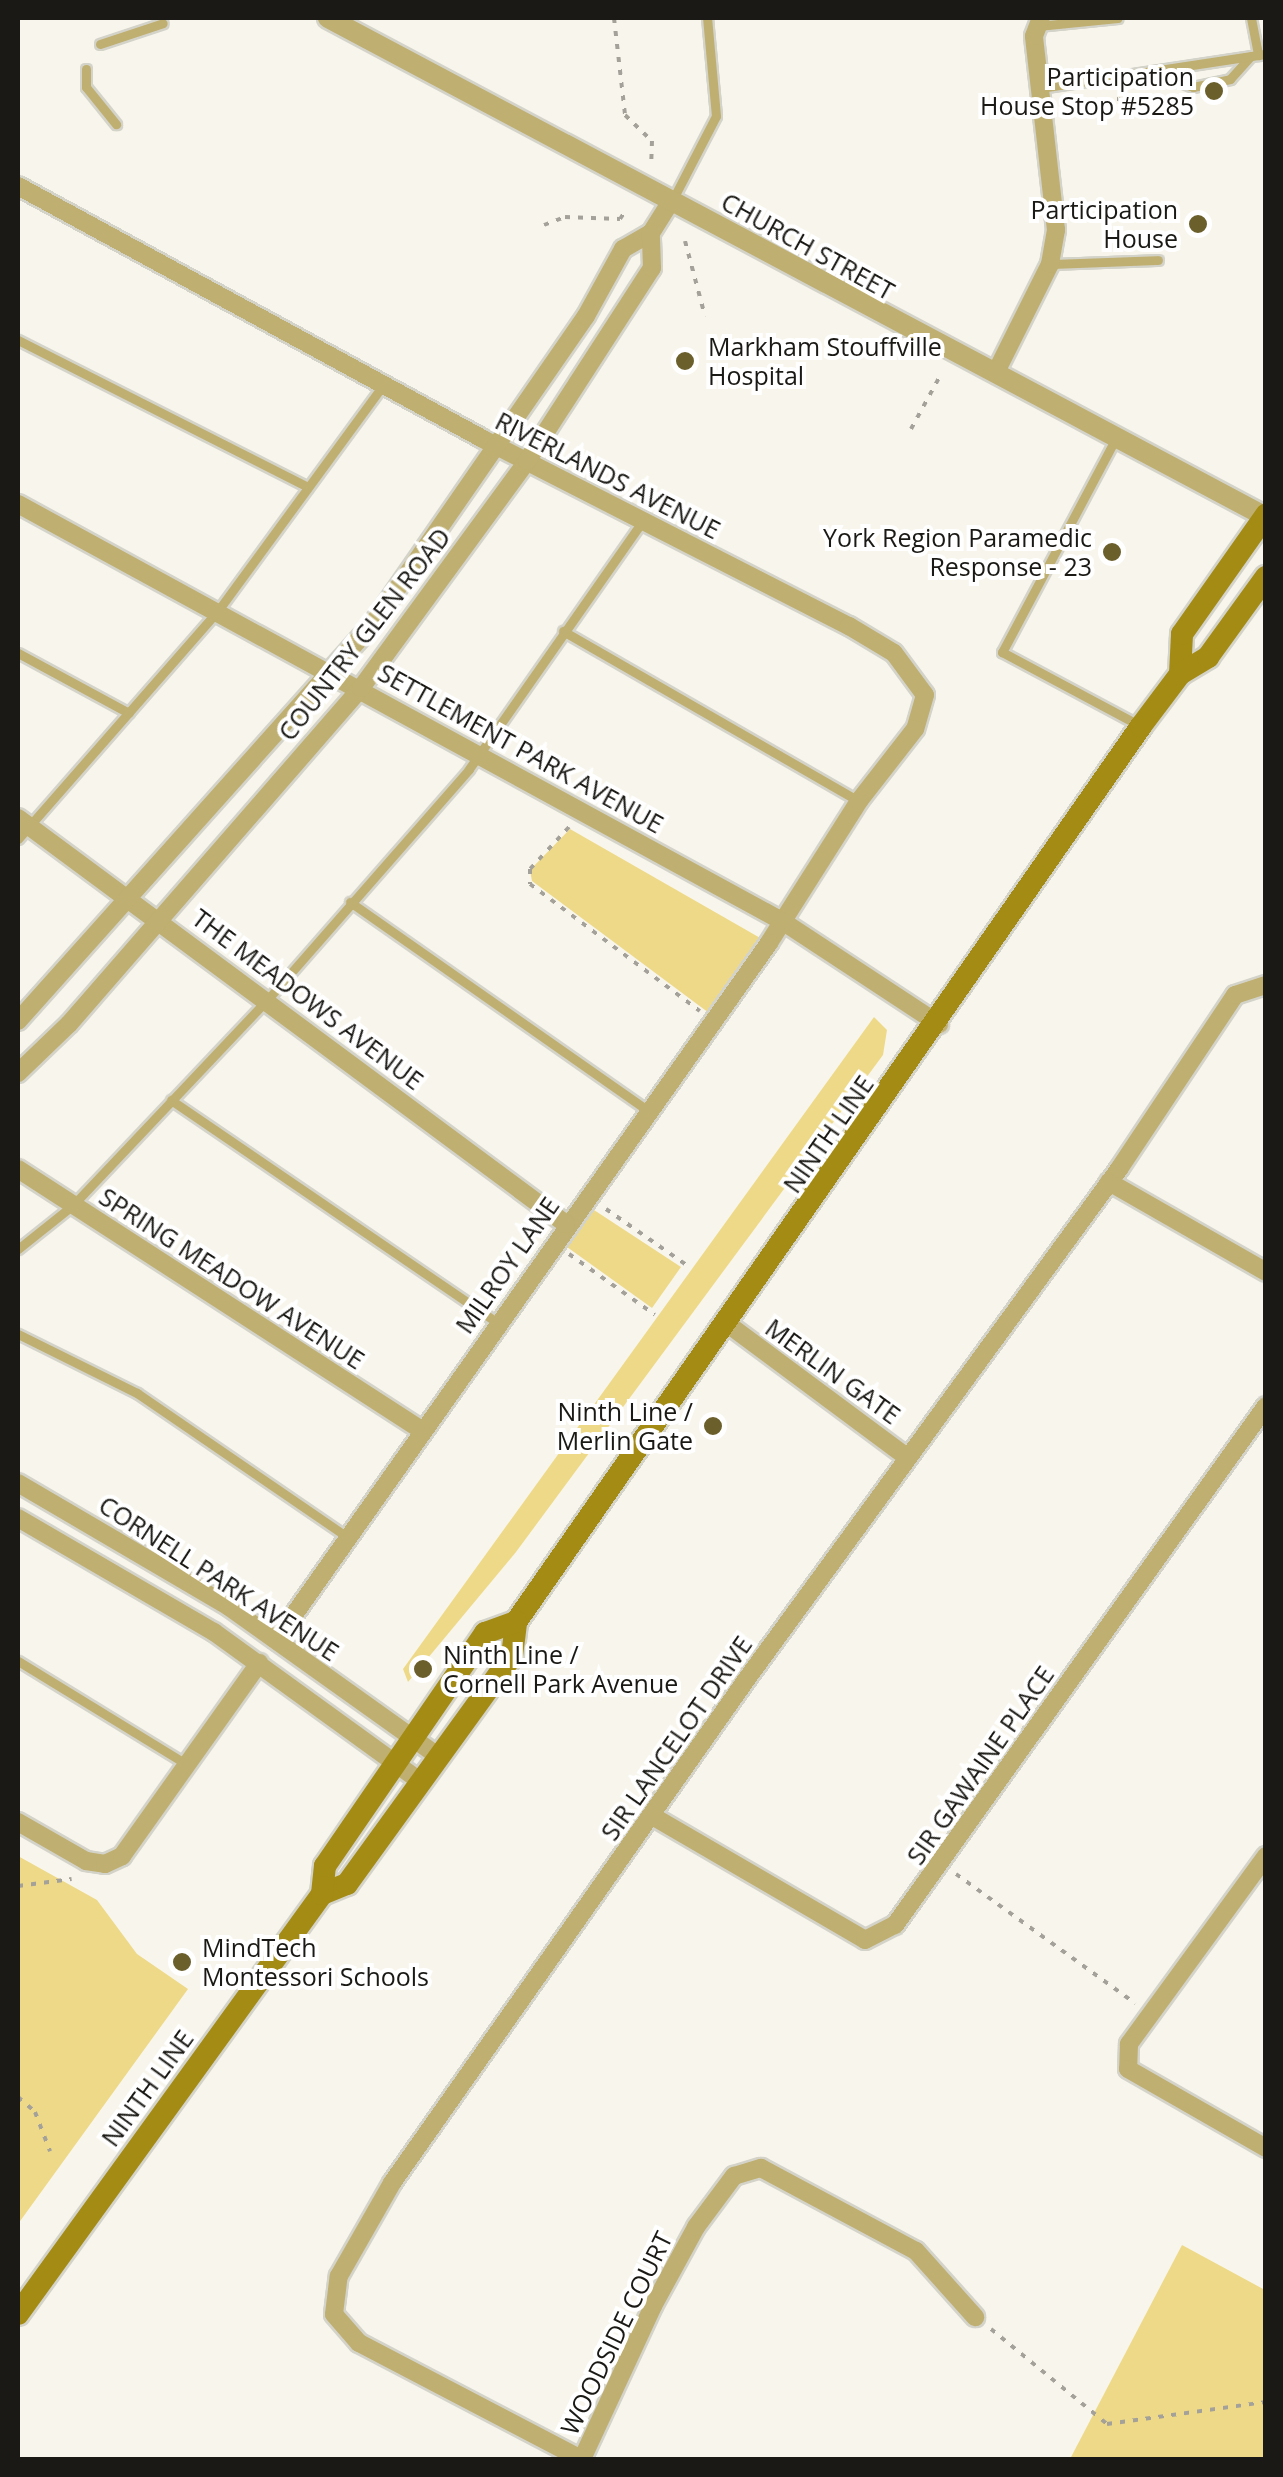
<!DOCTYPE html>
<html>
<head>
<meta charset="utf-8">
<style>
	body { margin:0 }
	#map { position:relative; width:1283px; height:2477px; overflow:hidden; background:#f8f6ec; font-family:"Open Sans",sans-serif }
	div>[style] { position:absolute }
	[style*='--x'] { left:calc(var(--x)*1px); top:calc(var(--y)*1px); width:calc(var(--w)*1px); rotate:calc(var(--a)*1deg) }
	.green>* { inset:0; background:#eed988 }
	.path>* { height:4px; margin-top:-2px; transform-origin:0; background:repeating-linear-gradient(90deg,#a3a199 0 5px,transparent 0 13px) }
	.roads { filter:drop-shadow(2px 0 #d4d3ca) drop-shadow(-2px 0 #d4d3ca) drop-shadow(0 2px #d4d3ca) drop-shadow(0 -2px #d4d3ca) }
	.service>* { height:9px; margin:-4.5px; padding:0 4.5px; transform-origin:4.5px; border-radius:4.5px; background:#bfaf70 }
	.minor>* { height:18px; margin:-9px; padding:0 9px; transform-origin:9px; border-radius:9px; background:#bfaf70 }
	.tertiary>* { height:20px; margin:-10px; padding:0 10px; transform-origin:10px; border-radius:10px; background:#bfaf70 }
	.secondary>* { height:22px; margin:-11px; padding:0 11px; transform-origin:11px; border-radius:11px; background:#a48b14 }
	.dots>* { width:28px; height:28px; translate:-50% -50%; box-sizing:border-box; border:5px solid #fff; border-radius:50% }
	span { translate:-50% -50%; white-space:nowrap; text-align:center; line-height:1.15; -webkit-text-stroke:8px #fff; paint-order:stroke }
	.poi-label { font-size:25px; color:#1a1915 }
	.right { translate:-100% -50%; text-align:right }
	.left { translate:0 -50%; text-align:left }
	.street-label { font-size:25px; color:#1a1915 }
	.frame { position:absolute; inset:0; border:20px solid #1a1915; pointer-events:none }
</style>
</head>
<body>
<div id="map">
	<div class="green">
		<i style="clip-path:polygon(570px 829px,762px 939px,709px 1013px,532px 881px,530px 870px)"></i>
		<i style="clip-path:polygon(874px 1017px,887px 1030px,883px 1055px,516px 1552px,408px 1682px,403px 1669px)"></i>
		<i style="clip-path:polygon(594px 1210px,681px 1267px,652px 1308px,567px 1247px)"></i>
		<i style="clip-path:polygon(18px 1856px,97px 1900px,137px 1954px,188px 1989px,18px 2224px)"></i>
		<i style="clip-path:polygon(1182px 2245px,1265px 2290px,1265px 2459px,1070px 2459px)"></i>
	</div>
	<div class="path">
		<i style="--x:614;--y:18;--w:98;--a:83.5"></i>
		<i style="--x:625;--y:115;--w:37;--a:44"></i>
		<i style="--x:652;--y:141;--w:23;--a:92"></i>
		<i style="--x:1066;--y:108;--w:53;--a:-9.8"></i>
		<i style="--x:1118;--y:99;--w:25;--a:21"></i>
		<i style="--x:544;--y:225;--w:22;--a:-21"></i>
		<i style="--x:565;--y:217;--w:55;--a:2.1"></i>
		<i style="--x:620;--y:219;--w:11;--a:-56"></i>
		<i style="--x:685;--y:241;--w:78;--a:75.1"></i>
		<i style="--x:911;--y:429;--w:60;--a:-61.3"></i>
		<i style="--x:569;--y:827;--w:57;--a:132.9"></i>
		<i style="--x:530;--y:869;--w:15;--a:90"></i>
		<i style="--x:530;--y:884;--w:212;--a:36.8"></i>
		<i style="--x:606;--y:1209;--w:100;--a:34.8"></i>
		<i style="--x:569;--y:1254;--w:105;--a:35.3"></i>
		<i style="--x:956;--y:1874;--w:221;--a:35.8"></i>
		<i style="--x:18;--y:1886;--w:54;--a:-7.4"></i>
		<i style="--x:18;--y:2097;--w:23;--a:41"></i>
		<i style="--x:35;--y:2112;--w:42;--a:69"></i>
		<i style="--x:991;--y:2329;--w:150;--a:39.3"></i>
		<i style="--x:1107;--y:2424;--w:161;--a:-7.9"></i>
	</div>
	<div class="roads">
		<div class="service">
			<i style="--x:1251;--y:18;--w:38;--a:79"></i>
			<i style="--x:1038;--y:26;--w:80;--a:-5.7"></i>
			<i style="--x:100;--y:44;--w:66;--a:-18.4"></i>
			<i style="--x:86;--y:69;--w:18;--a:90"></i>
			<i style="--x:86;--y:87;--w:48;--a:51"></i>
			<i style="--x:1156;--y:72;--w:40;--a:22"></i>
			<i style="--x:1193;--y:87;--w:38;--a:-12"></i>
			<i style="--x:1230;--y:79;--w:31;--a:-48"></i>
			<i style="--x:1040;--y:88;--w:229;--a:-8.6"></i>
			<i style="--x:673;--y:199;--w:93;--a:-62.6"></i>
			<i style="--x:716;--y:116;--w:98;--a:-95.2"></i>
			<i style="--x:1050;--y:264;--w:108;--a:-2.1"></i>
			<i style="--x:18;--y:340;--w:325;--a:26.9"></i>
			<i style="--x:1117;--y:436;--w:245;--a:118"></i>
			<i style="--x:1002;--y:652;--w:155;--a:28.1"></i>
			<i style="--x:563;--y:631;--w:341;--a:29.9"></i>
			<i style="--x:18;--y:653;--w:126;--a:28.4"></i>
			<i style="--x:18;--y:839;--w:302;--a:-48.8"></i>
			<i style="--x:217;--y:612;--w:281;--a:-53.8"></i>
			<i style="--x:350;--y:902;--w:363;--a:35"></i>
			<i style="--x:171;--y:1100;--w:396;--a:34.3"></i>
			<i style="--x:18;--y:1249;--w:70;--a:-38.7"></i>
			<i style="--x:73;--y:1205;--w:284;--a:-46.6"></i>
			<i style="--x:268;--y:999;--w:305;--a:-48.8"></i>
			<i style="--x:469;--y:769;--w:302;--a:-55"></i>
			<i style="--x:18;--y:1334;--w:133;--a:26.4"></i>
			<i style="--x:137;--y:1393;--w:255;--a:34.4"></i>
			<i style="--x:18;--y:1661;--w:197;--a:31.5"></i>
		</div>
		<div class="minor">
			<i style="--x:18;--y:186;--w:529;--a:28.55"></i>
			<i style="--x:483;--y:439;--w:411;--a:27.1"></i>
			<i style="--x:849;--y:626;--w:52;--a:31"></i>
			<i style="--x:894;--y:653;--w:52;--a:53.6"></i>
			<i style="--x:925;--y:695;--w:35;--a:106"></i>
			<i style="--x:915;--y:729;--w:91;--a:127.9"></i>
			<i style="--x:859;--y:801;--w:168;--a:122.4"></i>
			<i style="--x:769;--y:943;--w:854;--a:125.27"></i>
			<i style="--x:996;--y:372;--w:121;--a:-63.4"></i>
			<i style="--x:1050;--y:264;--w:35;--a:-80"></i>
			<i style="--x:1056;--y:230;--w:195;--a:-96.5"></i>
			<i style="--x:1034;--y:36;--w:19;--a:-69"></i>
			<i style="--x:18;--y:504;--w:870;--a:28.63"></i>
			<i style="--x:782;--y:921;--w:188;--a:33.3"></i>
			<i style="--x:18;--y:818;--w:682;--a:36.53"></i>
			<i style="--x:18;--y:1021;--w:531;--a:-48.21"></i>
			<i style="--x:372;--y:625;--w:376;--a:-55.3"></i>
			<i style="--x:586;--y:316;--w:77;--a:-61.1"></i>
			<i style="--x:623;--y:249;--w:32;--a:-30"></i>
			<i style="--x:651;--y:233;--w:39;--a:-58"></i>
			<i style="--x:18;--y:1073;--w:71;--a:-43.9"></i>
			<i style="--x:69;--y:1024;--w:445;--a:-49"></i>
			<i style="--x:361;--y:688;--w:281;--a:-53.8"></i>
			<i style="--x:527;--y:461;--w:230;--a:-57.1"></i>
			<i style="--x:652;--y:268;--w:35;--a:-92"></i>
			<i style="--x:18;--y:1169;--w:479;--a:32.9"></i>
			<i style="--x:1109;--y:1182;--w:181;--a:29.8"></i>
			<i style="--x:729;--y:1325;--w:222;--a:36.6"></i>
			<i style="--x:18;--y:1483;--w:245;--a:30.4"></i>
			<i style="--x:229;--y:1607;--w:257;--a:35.5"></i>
			<i style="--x:18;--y:1518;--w:227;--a:30.2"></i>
			<i style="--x:214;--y:1632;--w:254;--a:35.9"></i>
			<i style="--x:654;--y:1817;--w:244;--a:30.2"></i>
			<i style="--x:865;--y:1940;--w:34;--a:-27"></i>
			<i style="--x:895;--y:1925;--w:638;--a:-54.44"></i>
			<i style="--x:18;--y:1822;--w:78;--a:29.8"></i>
			<i style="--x:86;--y:1861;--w:19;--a:9"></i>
			<i style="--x:105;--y:1864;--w:19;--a:-25"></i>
			<i style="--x:122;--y:1856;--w:237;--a:-54.6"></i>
			<i style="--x:1266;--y:1856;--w:233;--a:126.1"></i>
			<i style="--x:1129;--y:2044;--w:25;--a:92"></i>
			<i style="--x:1128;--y:2069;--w:159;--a:29.8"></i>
			<i style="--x:582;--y:2459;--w:169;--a:-65.1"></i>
			<i style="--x:653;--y:2306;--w:90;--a:-61.4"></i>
			<i style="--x:696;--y:2227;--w:64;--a:-53.3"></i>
			<i style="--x:734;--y:2176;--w:28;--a:-17"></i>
			<i style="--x:761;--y:2168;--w:176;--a:28.2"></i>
			<i style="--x:916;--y:2251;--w:89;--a:48.2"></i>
			<i style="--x:583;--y:2460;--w:253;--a:-152.4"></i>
			<i style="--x:359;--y:2343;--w:38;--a:-131"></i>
			<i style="--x:334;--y:2314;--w:38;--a:-83"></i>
			<i style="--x:339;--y:2276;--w:107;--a:-60.3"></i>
			<i style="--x:392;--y:2183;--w:615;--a:-54.86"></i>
			<i style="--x:746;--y:1680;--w:633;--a:-53.87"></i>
			<i style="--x:1119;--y:1169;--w:209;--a:-56.3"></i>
			<i style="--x:1235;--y:995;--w:33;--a:-18"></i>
		</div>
		<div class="tertiary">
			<i style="--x:328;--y:18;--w:1062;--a:28.01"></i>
		</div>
		<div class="secondary">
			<i style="--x:1180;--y:674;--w:40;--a:-87.1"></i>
			<i style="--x:1182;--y:634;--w:146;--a:-54.8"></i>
			<i style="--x:322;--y:1894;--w:27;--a:-22"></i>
			<i style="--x:347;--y:1884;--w:281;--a:-54.1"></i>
			<i style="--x:512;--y:1656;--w:34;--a:-83"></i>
			<i style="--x:516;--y:1622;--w:1092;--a:-55.1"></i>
			<i style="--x:1141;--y:726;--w:65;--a:-53.1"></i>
			<i style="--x:1180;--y:674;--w:33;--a:-31"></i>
			<i style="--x:1208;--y:657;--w:99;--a:-54.1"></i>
			<i style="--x:18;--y:2314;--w:518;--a:-54.1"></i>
			<i style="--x:322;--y:1894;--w:28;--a:-84"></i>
			<i style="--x:325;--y:1866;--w:283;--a:-55.5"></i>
			<i style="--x:485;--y:1633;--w:33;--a:-20"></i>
		</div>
	</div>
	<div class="dots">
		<i style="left:1214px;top:91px;background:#6b5f2c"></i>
		<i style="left:1198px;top:224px;background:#6b5f2c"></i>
		<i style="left:685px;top:361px;background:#6b5f2c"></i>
		<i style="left:1112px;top:552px;background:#6b5f2c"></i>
		<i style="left:713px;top:1426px;background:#6b5f2c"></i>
		<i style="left:423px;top:1669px;background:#6b5f2c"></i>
		<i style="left:182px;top:1962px;background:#6b5f2c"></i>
	</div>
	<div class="poi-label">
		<span class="right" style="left:1194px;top:91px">Participation<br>House Stop #5285</span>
		<span class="right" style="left:1178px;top:224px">Participation<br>House</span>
		<span class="left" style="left:708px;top:361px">Markham Stouffville<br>Hospital</span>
		<span class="right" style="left:1092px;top:552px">York Region Paramedic<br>Response - 23</span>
		<span class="right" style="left:693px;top:1426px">Ninth Line /<br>Merlin Gate</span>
		<span class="left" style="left:443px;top:1669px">Ninth Line /<br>Cornell Park Avenue</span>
		<span class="left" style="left:202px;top:1962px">MindTech<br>Montessori Schools</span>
	</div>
	<div class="street-label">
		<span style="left:808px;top:246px;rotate:29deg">CHURCH STREET</span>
		<span style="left:608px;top:475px;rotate:27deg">RIVERLANDS AVENUE</span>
		<span style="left:364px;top:634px;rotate:-52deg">COUNTRY GLEN ROAD</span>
		<span style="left:521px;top:748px;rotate:29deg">SETTLEMENT PARK AVENUE</span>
		<span style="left:308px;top:999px;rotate:37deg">THE MEADOWS AVENUE</span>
		<span style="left:828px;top:1134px;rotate:-55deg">NINTH LINE</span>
		<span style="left:507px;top:1265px;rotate:-55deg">MILROY LANE</span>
		<span style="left:232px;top:1278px;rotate:33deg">SPRING MEADOW AVENUE</span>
		<span style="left:833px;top:1371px;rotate:36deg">MERLIN GATE</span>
		<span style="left:219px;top:1578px;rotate:33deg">CORNELL PARK AVENUE</span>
		<span style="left:676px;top:1738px;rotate:-55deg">SIR LANCELOT DRIVE</span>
		<span style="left:980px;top:1765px;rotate:-55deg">SIR GAWAINE PLACE</span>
		<span style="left:147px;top:2088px;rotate:-54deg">NINTH LINE</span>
		<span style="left:616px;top:2333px;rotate:-64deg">WOODSIDE COURT</span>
	</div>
	<div class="frame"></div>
</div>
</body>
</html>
